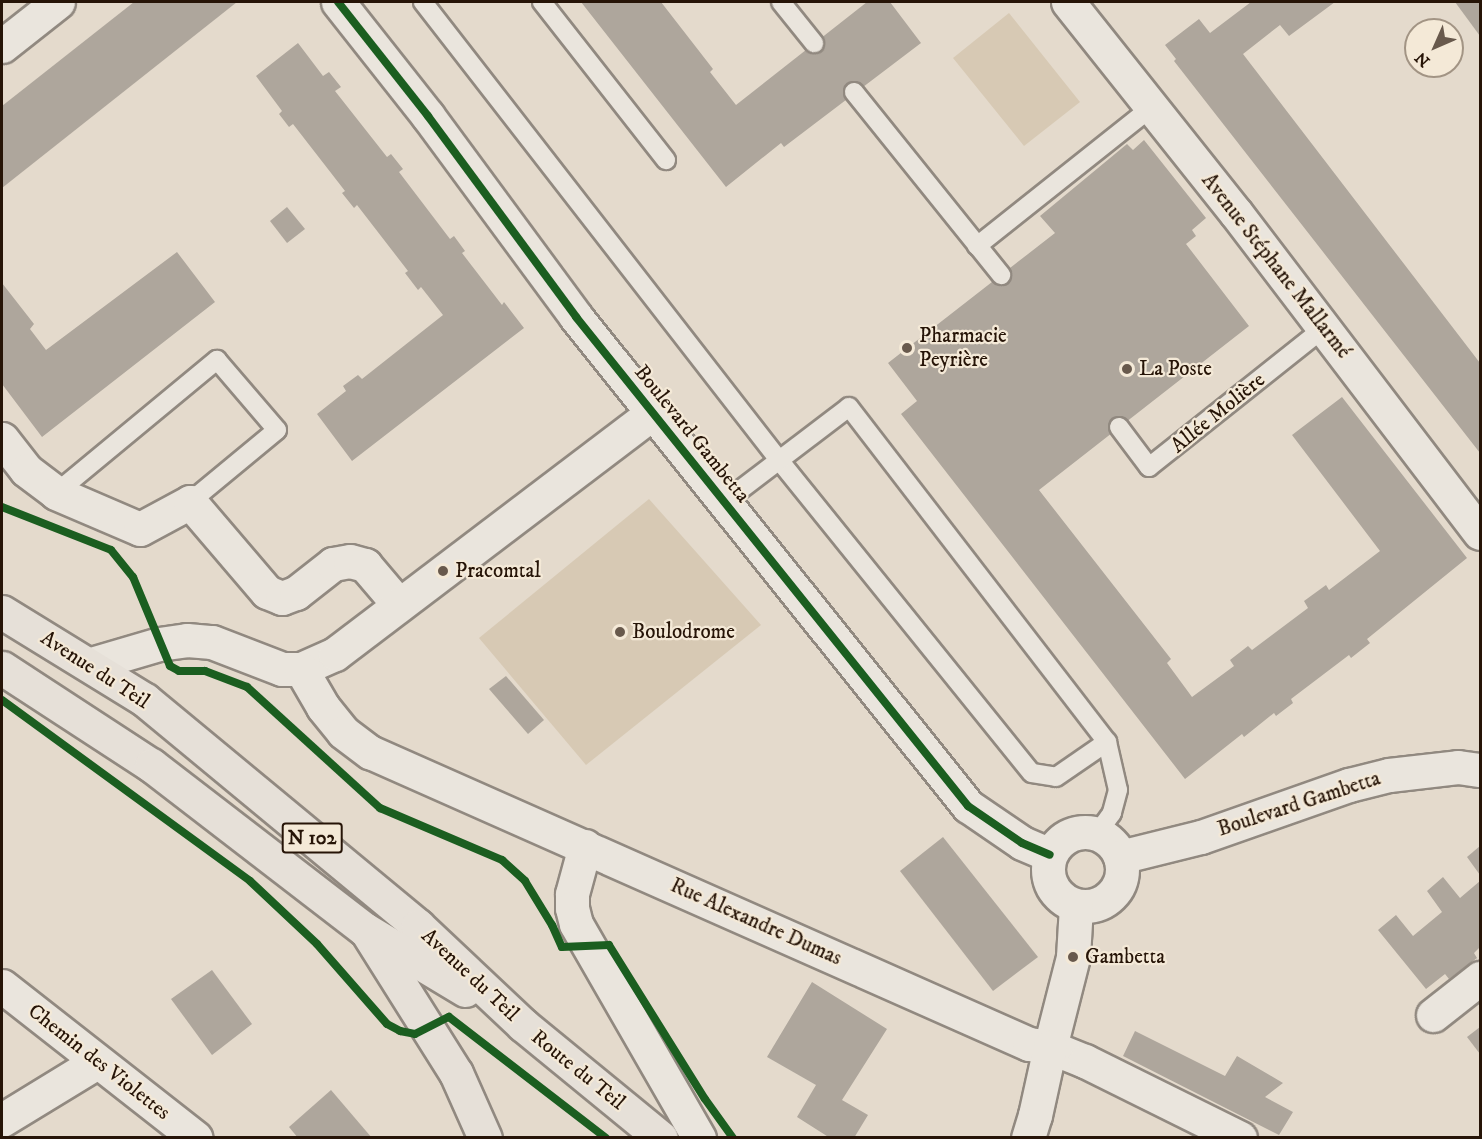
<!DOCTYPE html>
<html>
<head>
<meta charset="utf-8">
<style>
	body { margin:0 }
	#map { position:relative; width:1482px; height:1139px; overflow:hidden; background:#e4dacc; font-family:"IM FELL DW Pica",serif }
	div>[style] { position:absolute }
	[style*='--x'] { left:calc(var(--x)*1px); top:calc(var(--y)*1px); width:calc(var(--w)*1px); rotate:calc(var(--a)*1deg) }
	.green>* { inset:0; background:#d7c9b4 }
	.building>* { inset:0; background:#aea69c }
	.roads { filter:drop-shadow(2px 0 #918980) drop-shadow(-2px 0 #918980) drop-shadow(0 2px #918980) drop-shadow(0 -2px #918980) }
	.lane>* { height:18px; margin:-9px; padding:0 9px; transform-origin:9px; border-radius:9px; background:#eae5dd }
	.street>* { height:33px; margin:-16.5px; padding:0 16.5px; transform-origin:16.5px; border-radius:16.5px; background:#eae5dd }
	.street>.ring { margin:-16.5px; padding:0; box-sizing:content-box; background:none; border:33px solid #eae5dd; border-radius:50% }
	.secondary>* { height:33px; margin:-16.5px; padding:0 16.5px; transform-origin:16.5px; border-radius:16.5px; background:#eae5dd }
	.primary>* { height:33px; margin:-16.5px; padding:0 16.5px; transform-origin:16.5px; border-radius:16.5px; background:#e6e0d8 }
	.cycleway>* { height:8px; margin:-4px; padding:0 4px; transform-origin:4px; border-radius:4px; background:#1b5e20 }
	.dots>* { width:16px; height:16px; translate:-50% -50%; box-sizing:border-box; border:3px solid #f4e9d7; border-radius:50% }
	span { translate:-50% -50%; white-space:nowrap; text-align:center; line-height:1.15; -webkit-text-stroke:4.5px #f4e9d7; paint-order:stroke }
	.shield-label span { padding:2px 4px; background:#f4e9d7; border:2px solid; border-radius:4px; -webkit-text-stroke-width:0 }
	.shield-label { font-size:20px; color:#261407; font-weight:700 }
	.street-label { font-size:21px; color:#261407 }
	.poi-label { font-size:21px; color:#261407 }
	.left { translate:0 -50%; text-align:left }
	.frame { position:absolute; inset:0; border:3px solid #261407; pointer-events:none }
	.north { position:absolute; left:1404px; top:18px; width:60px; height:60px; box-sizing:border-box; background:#f4e9d7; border:2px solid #a29484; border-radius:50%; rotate:225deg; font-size:16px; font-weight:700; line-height:24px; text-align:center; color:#261407 }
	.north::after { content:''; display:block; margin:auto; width:21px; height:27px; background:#68594c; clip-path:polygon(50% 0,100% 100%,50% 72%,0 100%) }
</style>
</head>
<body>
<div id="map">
	<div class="green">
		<i style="clip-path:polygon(1009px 13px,1080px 102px,1024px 146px,953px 58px)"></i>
		<i style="clip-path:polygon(649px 499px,761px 625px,586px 765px,479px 638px)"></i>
	</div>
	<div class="building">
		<i style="clip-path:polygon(134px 2px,237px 2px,2px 188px,2px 106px)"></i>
		<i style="clip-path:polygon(581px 2px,661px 2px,713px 69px,710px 72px,736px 105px,867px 2px,890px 2px,921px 43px,784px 147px,781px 143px,726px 187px)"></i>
		<i style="clip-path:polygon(1251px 2px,1335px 2px,1289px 36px,1280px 25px,1243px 54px,1480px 363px,1480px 453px,1174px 61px,1176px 59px,1165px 45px,1199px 19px,1210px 33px)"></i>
		<i style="clip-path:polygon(1455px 2px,1480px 2px,1480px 36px)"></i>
		<i style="clip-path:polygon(298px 43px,323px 76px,329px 72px,341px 87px,335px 91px,387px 157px,391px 154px,403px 169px,399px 172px,450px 239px,454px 236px,465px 251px,462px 253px,502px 305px,504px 302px,524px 328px,352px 461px,317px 414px,346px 391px,343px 386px,358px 375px,362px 379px,443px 315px,421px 287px,418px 290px,405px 273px,408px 271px,357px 205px,354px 208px,342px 193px,345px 191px,293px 124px,289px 127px,279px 114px,282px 111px,256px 76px)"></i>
		<i style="clip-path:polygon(1144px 140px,1206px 218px,1192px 230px,1196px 236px,1186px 244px,1249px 326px,1039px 490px,1171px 659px,1167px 663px,1192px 697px,1234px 666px,1230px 660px,1248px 646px,1252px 650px,1308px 608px,1304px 601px,1326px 585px,1329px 590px,1380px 551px,1292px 435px,1342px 397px,1467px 558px,1367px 639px,1370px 643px,1351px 658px,1349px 655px,1291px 699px,1293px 703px,1276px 716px,1274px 713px,1244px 737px,1242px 734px,1185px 779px,901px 414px,917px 401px,888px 363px,1055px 233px,1040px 216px,1127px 144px,1133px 150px)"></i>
		<i style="clip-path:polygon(287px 207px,305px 229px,287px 243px,270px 221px)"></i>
		<i style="clip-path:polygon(177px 252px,215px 302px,42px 437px,2px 384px,2px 283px,34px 324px,30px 329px,46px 350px)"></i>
		<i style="clip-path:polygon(506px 676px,544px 720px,528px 734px,489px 689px)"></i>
		<i style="clip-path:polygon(943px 837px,1038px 957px,993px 991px,900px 871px)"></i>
		<i style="clip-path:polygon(1480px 846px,1480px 875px,1467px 857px)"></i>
		<i style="clip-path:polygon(1443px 877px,1460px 898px,1480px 881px,1480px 947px,1474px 953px,1477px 958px,1449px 979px,1445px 974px,1426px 989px,1378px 930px,1396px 915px,1413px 936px,1442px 912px,1427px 891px)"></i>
		<i style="clip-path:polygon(212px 970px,252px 1024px,212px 1055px,171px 999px)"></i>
		<i style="clip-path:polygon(812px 982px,887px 1029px,842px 1100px,868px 1115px,854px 1138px,830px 1138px,797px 1117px,816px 1085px,767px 1057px)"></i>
		<i style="clip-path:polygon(1480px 1027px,1480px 1054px,1467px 1037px)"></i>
		<i style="clip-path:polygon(1135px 1031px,1225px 1076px,1237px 1056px,1283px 1083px,1265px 1097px,1293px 1112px,1279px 1135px,1123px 1056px)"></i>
		<i style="clip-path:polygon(331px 1090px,372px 1138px,298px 1138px,289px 1127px)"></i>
	</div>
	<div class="roads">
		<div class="lane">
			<i style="--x:423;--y:2;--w:580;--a:52.14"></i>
			<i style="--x:779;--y:460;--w:402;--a:51.1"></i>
			<i style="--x:1032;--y:773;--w:24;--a:9"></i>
			<i style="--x:1056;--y:777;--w:62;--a:-34.5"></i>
			<i style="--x:542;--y:2;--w:201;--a:51.9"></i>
			<i style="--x:781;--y:2;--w:53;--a:51.2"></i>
			<i style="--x:854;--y:92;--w:235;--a:51.2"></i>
			<i style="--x:977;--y:246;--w:223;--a:-38.5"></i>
			<i style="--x:1119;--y:427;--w:50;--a:53.1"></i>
			<i style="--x:1149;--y:467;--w:225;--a:-38.5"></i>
			<i style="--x:56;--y:493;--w:209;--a:-39.6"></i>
			<i style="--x:217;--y:360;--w:92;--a:49.4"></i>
			<i style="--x:277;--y:430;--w:113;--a:140.4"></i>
			<i style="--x:723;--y:503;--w:158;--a:-37.3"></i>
			<i style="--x:849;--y:407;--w:423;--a:52.4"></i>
			<i style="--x:1107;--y:742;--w:49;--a:77.1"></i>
			<i style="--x:1118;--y:790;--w:24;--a:105"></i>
			<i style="--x:1112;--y:813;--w:26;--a:126"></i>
		</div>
		<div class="street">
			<i style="--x:338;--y:2;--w:145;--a:51.7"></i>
			<i style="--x:428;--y:116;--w:250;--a:53.6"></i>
			<i style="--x:576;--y:317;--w:627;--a:51.28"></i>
			<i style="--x:968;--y:806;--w:65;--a:34.4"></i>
			<i style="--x:1022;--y:843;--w:30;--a:23"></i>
			<i style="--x:1068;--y:2;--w:270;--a:51.5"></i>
			<i style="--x:1236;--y:213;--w:402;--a:52.7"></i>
			<i style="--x:2;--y:46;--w:71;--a:-38.2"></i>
			<i style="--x:2;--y:439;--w:39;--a:52"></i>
			<i style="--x:26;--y:470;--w:38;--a:37"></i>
			<i style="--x:56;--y:493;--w:91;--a:23.2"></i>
			<i style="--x:140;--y:529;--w:57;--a:-28.4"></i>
			<i style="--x:190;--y:502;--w:118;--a:49.5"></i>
			<i style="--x:267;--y:592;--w:16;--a:22"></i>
			<i style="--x:282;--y:598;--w:15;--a:-20"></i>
			<i style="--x:296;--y:593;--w:47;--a:-38.1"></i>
			<i style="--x:333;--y:564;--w:17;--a:-10"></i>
			<i style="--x:350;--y:561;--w:16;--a:15"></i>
			<i style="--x:365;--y:565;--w:52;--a:49.6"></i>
			<i style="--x:301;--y:669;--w:37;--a:-24"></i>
			<i style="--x:335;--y:654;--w:398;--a:-37.2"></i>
			<i class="ring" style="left:1048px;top:832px;width:41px;height:41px"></i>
			<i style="--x:585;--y:846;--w:50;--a:105.2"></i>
			<i style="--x:572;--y:894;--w:14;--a:90"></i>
			<i style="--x:572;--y:908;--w:16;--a:76"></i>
			<i style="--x:576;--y:924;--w:247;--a:60.1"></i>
			<i style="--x:1120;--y:857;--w:83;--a:-13.9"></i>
			<i style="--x:1201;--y:837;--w:157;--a:-19.4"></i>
			<i style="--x:1349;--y:785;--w:41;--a:-14"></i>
			<i style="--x:1389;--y:775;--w:69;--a:-6.6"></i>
			<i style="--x:1458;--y:767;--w:22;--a:8"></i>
			<i style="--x:1076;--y:906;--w:51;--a:93.4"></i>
			<i style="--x:1073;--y:957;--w:93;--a:104.3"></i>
			<i style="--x:1050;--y:1047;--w:38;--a:22"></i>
			<i style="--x:1085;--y:1061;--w:173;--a:26.4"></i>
			<i style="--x:2;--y:986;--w:246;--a:38.1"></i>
			<i style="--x:1433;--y:1015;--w:60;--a:-38.2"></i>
			<i style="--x:2;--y:1120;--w:111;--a:-31.4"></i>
		</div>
		<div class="secondary">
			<i style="--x:91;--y:664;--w:71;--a:-16.4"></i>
			<i style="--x:159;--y:644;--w:28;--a:-8"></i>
			<i style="--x:187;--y:640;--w:25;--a:5"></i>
			<i style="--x:212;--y:642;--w:75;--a:21.1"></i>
			<i style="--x:282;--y:669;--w:19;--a:0"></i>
			<i style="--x:301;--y:669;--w:44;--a:59.9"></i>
			<i style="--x:323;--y:707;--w:32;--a:51"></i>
			<i style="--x:343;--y:732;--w:34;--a:37"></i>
			<i style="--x:370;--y:752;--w:721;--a:23.9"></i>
			<i style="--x:1029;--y:1044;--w:21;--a:8"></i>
			<i style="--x:1050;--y:1047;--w:70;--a:102.4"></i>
			<i style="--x:1035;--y:1115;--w:24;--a:107"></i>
		</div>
		<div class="primary">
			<i style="--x:2;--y:612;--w:168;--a:31.6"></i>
			<i style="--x:145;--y:700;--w:354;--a:39.6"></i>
			<i style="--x:418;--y:926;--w:144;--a:43.3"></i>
			<i style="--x:523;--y:1025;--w:178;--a:39.3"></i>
			<i style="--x:2;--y:668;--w:178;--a:33.1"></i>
			<i style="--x:151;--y:765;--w:269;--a:37.6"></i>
			<i style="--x:364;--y:929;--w:118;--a:31.1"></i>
			<i style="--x:369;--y:935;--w:163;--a:57.8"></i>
			<i style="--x:456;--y:1073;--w:71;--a:66"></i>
		</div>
	</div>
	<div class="cycleway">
		<i style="--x:338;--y:2;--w:145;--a:51.7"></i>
		<i style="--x:428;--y:116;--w:250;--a:53.6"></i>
		<i style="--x:576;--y:317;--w:627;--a:51.28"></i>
		<i style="--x:968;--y:806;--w:65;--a:34.4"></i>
		<i style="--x:1022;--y:843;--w:30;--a:23"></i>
		<i style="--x:2;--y:507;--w:117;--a:21.5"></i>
		<i style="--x:111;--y:550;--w:35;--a:51"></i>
		<i style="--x:133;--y:577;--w:96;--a:67.4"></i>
		<i style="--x:170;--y:666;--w:10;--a:29"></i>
		<i style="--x:179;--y:671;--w:26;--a:0"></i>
		<i style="--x:205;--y:671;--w:45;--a:20.9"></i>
		<i style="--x:247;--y:687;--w:180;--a:42.3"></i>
		<i style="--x:380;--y:808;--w:133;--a:23.1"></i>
		<i style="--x:502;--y:860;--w:31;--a:42"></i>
		<i style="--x:525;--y:881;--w:52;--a:58.5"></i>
		<i style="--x:552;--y:925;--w:24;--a:66"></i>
		<i style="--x:562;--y:947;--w:47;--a:-2.4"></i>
		<i style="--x:609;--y:945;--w:181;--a:58.1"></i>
		<i style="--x:705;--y:1099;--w:48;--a:54.3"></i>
		<i style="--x:2;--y:700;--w:307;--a:36.1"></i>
		<i style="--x:250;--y:881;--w:92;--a:43.2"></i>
		<i style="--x:317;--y:944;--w:106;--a:48.8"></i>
		<i style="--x:387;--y:1024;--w:15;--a:28"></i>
		<i style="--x:400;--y:1031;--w:15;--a:11"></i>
		<i style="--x:415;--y:1034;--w:38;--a:-27"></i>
		<i style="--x:449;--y:1017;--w:198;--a:37.6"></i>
	</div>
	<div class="dots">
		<i style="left:907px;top:348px;background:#68594c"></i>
		<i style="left:1127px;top:369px;background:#68594c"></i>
		<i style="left:443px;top:571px;background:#68594c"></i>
		<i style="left:620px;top:632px;background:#68594c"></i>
		<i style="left:1073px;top:957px;background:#68594c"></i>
	</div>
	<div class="shield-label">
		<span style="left:312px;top:838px">N 102</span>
	</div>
	<div class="street-label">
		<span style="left:1276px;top:266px;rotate:52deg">Avenue Stéphane Mallarmé</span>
		<span style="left:1218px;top:413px;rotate:-39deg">Allée Molière</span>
		<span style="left:692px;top:434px;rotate:51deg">Boulevard Gambetta</span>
		<span style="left:95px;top:670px;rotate:33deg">Avenue du Teil</span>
		<span style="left:1299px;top:804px;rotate:-18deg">Boulevard Gambetta</span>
		<span style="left:756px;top:922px;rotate:24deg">Rue Alexandre Dumas</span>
		<span style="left:470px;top:975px;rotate:43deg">Avenue du Teil</span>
		<span style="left:99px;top:1062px;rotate:38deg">Chemin des Violettes</span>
		<span style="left:578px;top:1070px;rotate:39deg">Route du Teil</span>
	</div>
	<div class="poi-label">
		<span class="left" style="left:919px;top:348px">Pharmacie<br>Peyrière</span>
		<span class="left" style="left:1139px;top:369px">La Poste</span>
		<span class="left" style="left:455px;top:571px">Pracomtal</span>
		<span class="left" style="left:632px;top:632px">Boulodrome</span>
		<span class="left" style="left:1085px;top:957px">Gambetta</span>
	</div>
	<div class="frame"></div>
	<div class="north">N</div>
</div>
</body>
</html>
